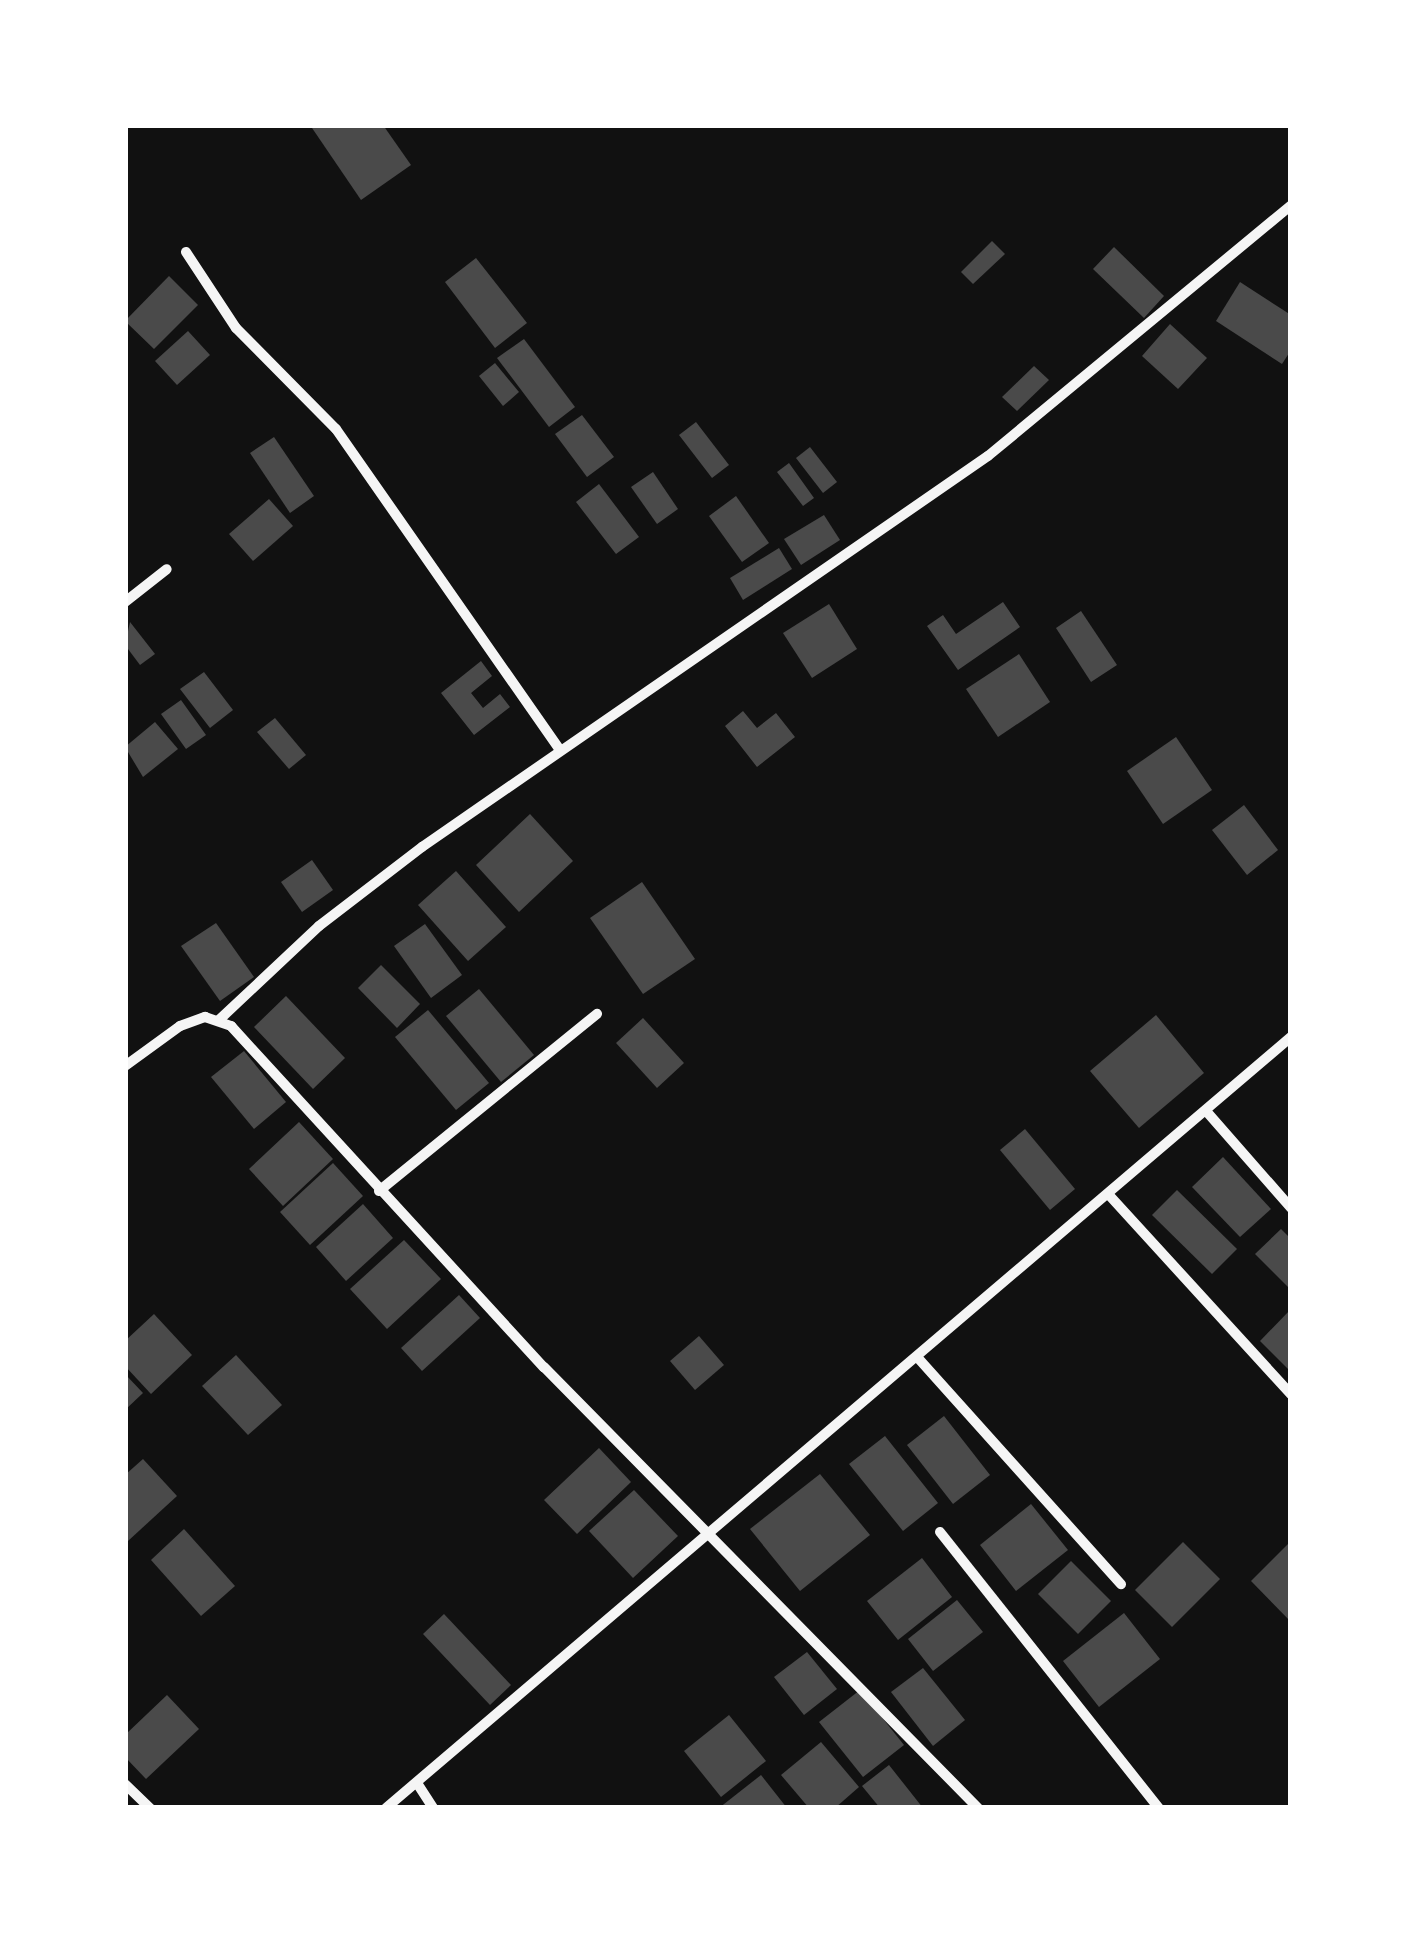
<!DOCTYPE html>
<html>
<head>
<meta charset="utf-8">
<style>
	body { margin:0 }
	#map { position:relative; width:1416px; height:1933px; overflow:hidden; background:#111; font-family:Bitter,serif }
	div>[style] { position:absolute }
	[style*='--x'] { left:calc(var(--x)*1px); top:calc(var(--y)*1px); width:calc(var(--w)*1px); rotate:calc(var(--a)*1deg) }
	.building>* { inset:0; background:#4a4a4a }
	.minor>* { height:10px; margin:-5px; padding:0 5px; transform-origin:5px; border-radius:5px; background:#f5f5f5 }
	span { translate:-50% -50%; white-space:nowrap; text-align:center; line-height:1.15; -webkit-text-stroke:10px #fff; paint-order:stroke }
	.frame { position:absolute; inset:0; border:128px solid #fff; pointer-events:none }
</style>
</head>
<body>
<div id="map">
	<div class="building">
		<i style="clip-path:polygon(310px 125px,383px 125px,411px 165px,361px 200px)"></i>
		<i style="clip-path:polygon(992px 241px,1005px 254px,973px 284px,961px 272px)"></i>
		<i style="clip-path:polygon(1114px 247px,1164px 296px,1144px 318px,1093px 269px)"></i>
		<i style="clip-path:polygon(476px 258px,527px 323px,495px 348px,445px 282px)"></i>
		<i style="clip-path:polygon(169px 276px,198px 305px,154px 349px,125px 321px)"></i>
		<i style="clip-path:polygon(1240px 282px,1291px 315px,1291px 350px,1282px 364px,1216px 321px)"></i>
		<i style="clip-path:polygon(1170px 324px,1207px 358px,1178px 389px,1142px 356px)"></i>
		<i style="clip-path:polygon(188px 331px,210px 355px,177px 385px,155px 361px)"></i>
		<i style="clip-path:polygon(524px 339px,575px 407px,549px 427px,497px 358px)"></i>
		<i style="clip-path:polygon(495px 363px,519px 392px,503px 406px,479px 376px)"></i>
		<i style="clip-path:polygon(1034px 366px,1049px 380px,1017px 411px,1002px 397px)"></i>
		<i style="clip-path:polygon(582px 415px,614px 457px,587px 477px,555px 434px)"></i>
		<i style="clip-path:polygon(696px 422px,729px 465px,712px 478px,679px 435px)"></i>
		<i style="clip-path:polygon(274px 437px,314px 496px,290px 513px,250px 453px)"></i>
		<i style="clip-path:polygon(810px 447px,837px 482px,823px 493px,796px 458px)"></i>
		<i style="clip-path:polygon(789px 463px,814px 498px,803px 506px,777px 472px)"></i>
		<i style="clip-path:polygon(653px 472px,678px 509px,657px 524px,631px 487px)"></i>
		<i style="clip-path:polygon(599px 484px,639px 537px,616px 554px,576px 502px)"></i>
		<i style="clip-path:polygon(736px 496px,769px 543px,742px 562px,709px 516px)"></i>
		<i style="clip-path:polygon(269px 499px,293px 526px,253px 561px,229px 534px)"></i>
		<i style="clip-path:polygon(824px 515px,840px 540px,801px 565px,784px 539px)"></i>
		<i style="clip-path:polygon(779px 548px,792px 569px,743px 600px,730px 578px)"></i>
		<i style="clip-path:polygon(1003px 602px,1020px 627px,958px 670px,927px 626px,943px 615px,956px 634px)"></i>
		<i style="clip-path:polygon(829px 604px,857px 649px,812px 678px,783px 633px)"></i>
		<i style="clip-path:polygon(1081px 611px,1117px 665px,1091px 682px,1056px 628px)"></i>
		<i style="clip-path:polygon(130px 622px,155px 654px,140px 665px,125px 645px)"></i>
		<i style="clip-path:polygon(1019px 654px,1050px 702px,998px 737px,966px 689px)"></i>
		<i style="clip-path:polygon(481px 661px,492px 676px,471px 693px,483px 708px,500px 694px,510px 707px,474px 735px,441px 693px)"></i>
		<i style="clip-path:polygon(204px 672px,233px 710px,210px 728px,180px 689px)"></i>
		<i style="clip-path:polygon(181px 700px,206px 735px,186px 749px,161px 714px)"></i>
		<i style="clip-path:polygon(743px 711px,757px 728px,776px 713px,795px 737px,757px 767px,725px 726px)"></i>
		<i style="clip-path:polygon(275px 718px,306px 755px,289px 769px,257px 732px)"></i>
		<i style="clip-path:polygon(155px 722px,178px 749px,143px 777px,125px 747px)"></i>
		<i style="clip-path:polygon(1176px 737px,1212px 790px,1163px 824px,1127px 771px)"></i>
		<i style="clip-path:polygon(1244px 805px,1278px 850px,1247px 875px,1212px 830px)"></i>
		<i style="clip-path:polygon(530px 814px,573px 861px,519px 912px,476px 865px)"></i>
		<i style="clip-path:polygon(312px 860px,333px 890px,302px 912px,281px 882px)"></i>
		<i style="clip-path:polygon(456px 871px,506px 927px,468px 961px,418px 905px)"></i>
		<i style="clip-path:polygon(642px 882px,695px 959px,643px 994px,590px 918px)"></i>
		<i style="clip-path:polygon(216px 923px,254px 977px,220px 1001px,181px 946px)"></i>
		<i style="clip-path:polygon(425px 924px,462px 975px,431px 998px,394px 946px)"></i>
		<i style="clip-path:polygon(381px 965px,420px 1004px,397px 1028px,358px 988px)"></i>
		<i style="clip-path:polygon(479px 989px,534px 1055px,501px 1082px,446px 1016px)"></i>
		<i style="clip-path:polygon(286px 996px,345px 1058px,313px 1089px,254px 1027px)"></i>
		<i style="clip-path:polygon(428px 1010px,489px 1083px,456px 1110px,395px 1037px)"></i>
		<i style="clip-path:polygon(1156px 1015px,1204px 1073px,1139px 1128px,1090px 1071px)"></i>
		<i style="clip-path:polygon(643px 1018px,684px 1063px,657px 1088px,616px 1043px)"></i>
		<i style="clip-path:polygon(244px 1051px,286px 1102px,254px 1129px,211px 1077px)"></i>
		<i style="clip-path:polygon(299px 1122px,333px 1159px,283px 1206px,249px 1169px)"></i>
		<i style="clip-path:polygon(1025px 1129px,1075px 1189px,1050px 1210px,1000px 1150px)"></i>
		<i style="clip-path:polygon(1223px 1157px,1271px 1209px,1240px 1237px,1192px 1187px)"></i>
		<i style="clip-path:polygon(333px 1163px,363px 1196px,310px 1245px,280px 1212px)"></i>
		<i style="clip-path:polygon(1177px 1190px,1237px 1249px,1212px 1274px,1152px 1215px)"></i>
		<i style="clip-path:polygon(363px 1204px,393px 1238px,346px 1281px,316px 1247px)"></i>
		<i style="clip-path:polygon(1281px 1229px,1291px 1239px,1291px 1290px,1255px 1254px)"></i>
		<i style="clip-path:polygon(404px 1240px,441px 1279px,387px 1329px,350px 1289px)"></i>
		<i style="clip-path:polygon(459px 1295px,480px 1318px,422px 1371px,401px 1348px)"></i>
		<i style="clip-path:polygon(1291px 1309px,1291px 1372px,1260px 1341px)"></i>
		<i style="clip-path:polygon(154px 1314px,192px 1355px,151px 1394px,125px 1366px,125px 1341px)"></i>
		<i style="clip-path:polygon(699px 1336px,724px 1365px,695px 1390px,670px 1361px)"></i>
		<i style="clip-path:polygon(236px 1355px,282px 1405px,248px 1435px,202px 1386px)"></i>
		<i style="clip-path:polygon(125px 1374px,143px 1393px,125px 1410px)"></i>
		<i style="clip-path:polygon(944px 1416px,990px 1475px,953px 1504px,907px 1445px)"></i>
		<i style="clip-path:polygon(885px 1436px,938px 1503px,903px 1531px,849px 1464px)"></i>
		<i style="clip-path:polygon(599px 1448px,631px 1482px,577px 1534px,544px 1500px)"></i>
		<i style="clip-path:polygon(143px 1459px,177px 1496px,128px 1541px,125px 1475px)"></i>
		<i style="clip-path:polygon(820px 1474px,870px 1535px,800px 1591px,750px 1529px)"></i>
		<i style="clip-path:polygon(634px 1490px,678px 1536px,633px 1578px,589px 1531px)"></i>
		<i style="clip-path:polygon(1031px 1504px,1068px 1550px,1016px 1591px,980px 1545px)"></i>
		<i style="clip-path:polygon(184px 1529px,235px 1586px,201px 1616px,151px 1560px)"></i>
		<i style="clip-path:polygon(1291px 1541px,1291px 1622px,1251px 1581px)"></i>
		<i style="clip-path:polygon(1183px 1542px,1220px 1579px,1172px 1627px,1135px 1590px)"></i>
		<i style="clip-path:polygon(922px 1558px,952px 1597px,898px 1640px,867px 1601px)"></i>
		<i style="clip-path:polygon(1071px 1561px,1111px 1601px,1078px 1634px,1038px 1594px)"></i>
		<i style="clip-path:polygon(957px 1600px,983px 1632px,933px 1671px,908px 1639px)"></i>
		<i style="clip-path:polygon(1124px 1613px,1160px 1659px,1099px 1707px,1063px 1661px)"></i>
		<i style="clip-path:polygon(444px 1614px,511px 1685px,490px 1705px,423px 1634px)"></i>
		<i style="clip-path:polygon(807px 1652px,837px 1689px,804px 1715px,774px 1677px)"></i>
		<i style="clip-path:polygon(923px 1668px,965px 1720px,933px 1746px,891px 1692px)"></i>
		<i style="clip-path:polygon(860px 1690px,904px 1745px,863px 1777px,819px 1722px)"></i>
		<i style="clip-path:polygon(167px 1695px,199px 1729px,146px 1779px,125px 1757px,125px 1735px)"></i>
		<i style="clip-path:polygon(729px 1715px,766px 1761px,721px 1797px,684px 1751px)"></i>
		<i style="clip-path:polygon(821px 1742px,859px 1787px,835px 1808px,809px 1808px,781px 1775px)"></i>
		<i style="clip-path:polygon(889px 1765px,923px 1808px,880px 1808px,862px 1786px)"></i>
		<i style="clip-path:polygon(761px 1775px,787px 1808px,719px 1808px)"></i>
	</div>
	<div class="minor">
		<i style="--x:186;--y:252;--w:91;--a:56.7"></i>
		<i style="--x:236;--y:328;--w:142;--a:45.3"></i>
		<i style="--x:336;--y:429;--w:391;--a:55.1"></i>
		<i style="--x:125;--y:602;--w:53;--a:-38.2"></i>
		<i style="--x:219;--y:1020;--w:137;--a:-43.2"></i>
		<i style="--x:319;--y:926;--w:130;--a:-37.5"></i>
		<i style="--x:422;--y:847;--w:688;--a:-34.64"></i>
		<i style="--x:988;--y:456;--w:393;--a:-39.6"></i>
		<i style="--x:125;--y:1066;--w:68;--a:-36"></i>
		<i style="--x:180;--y:1026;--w:27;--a:-20"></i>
		<i style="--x:205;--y:1017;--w:28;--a:19"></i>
		<i style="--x:231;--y:1026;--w:463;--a:47.5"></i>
		<i style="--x:544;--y:1367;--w:619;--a:45.46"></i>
		<i style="--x:1207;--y:1112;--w:128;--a:48.8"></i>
		<i style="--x:379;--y:1191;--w:281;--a:-39.1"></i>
		<i style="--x:1109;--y:1195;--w:270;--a:47.6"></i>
		<i style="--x:918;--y:1358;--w:304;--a:48.1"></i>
		<i style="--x:940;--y:1532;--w:352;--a:51.6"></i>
		<i style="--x:417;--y:1783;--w:30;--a:57"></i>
		<i style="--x:125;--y:1784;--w:35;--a:44"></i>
		<i style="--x:386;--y:1808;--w:1189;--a:-40.43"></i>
	</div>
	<div class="frame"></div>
</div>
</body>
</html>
